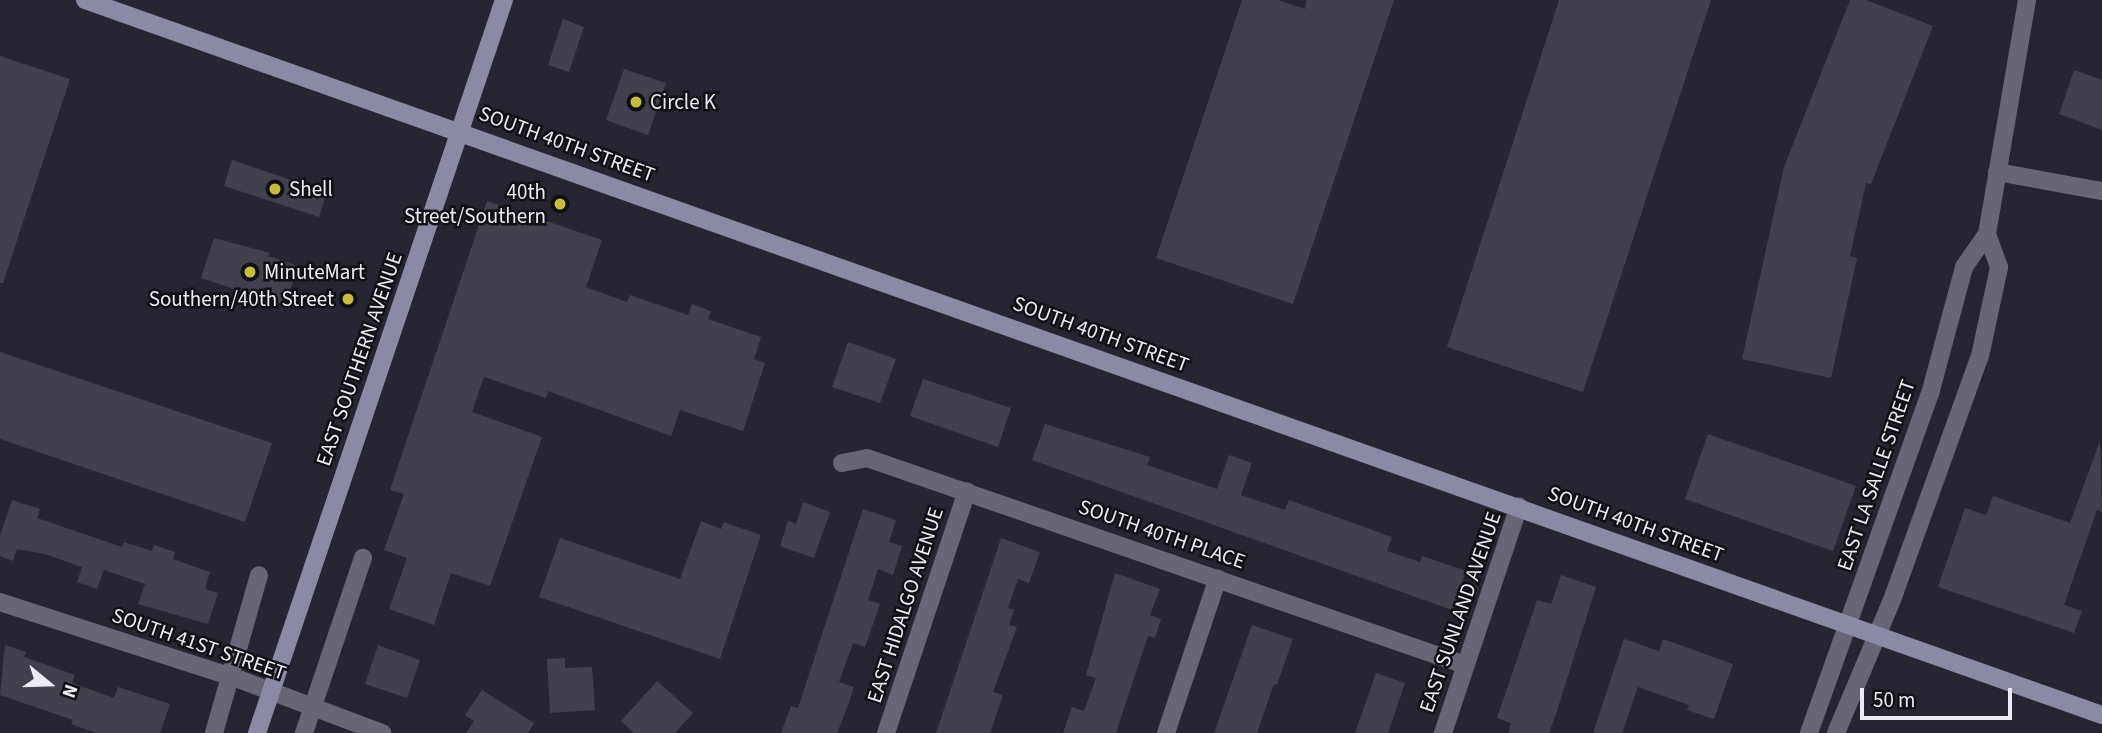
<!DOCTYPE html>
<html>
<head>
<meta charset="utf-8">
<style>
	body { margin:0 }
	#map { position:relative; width:2102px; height:733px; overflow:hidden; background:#262633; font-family:"Source Sans 3",sans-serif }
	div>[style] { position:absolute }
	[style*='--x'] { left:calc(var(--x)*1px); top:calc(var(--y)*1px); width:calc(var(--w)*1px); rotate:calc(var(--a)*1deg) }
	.building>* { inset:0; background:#41414e }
	.minor>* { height:18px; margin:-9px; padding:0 9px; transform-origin:9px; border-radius:9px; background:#667 }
	.secondary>* { height:18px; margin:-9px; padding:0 9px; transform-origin:9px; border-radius:9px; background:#8a8aa4 }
	.dots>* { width:19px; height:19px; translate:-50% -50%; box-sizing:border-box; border:4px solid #101015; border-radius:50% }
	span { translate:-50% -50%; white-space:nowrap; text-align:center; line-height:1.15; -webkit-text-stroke:5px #101015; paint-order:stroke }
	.poi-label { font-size:21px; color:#ebebf4 }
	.left { translate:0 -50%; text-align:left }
	.right { translate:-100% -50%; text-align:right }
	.street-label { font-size:21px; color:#ebebf4 }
	.north { position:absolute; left:14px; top:649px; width:70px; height:70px; -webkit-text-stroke:5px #101015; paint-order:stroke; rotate:109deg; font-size:19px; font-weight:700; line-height:28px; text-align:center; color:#ebebf4 }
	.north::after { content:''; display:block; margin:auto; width:24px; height:32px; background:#ebebf4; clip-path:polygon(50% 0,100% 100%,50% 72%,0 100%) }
	.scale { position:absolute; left:1860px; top:688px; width:152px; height:32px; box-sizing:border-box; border:4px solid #ebebf4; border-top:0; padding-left:9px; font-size:21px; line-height:24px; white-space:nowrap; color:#ebebf4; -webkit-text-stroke:5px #101015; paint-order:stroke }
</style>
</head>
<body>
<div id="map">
	<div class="building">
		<i style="clip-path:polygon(1242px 0,1278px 0,1305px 9px,1306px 0,1394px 0,1293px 304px,1156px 258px)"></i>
		<i style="clip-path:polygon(1559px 0,1711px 0,1583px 392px,1447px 347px)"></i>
		<i style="clip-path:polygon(1850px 0,1866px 0,1933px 26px,1871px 184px,1866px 183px,1850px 256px,1857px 258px,1831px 378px,1742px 359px,1784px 167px)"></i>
		<i style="clip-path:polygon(563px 19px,584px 27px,569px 72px,548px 65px)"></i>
		<i style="clip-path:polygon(0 56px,70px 79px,3px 283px,0 283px)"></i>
		<i style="clip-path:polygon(624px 69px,666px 83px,648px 135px,606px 120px)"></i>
		<i style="clip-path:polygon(2074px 70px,2102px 80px,2102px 130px,2059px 114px)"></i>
		<i style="clip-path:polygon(232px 160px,327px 192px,319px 217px,224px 186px)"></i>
		<i style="clip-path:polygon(487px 201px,602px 240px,586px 287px,627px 302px,630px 295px,688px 315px,692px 304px,711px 311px,708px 319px,761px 337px,754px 359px,765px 363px,743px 431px,680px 410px,671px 436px,548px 391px,546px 398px,484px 377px,472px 412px,542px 437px,490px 586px,451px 573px,434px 625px,389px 609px,407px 558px,384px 550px,404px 494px,390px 490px)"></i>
		<i style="clip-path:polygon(214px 238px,270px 253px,268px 256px,298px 266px,285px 306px,201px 278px)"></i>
		<i style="clip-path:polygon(848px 342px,896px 359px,880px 403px,832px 387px)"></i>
		<i style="clip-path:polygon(0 352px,272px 443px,245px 522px,0 439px)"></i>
		<i style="clip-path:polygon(923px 379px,1011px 408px,998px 447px,910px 416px)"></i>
		<i style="clip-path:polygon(1045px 424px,1150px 457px,1147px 465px,1217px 489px,1229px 455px,1252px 463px,1241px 495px,1285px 510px,1289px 500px,1392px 537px,1387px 551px,1420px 562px,1422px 556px,1466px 571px,1452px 610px,1032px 460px)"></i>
		<i style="clip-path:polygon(1708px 434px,1856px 486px,1833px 551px,1685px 499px)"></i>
		<i style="clip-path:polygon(2100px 441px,2102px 512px,2097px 510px,2064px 605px,2082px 611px,2074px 633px,1938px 587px,1965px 508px,1986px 515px,1993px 496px,2070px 523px)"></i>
		<i style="clip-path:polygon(12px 500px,40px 509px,37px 518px,122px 547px,124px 542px,152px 551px,154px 545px,175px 552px,173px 559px,210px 572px,205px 589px,218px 593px,208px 624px,138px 604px,145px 584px,104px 570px,97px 589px,77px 582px,82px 567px,45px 554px,17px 549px,13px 561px,0 556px,0 535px)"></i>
		<i style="clip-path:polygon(803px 502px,830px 512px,814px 558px,780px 546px,788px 521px,796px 524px)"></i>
		<i style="clip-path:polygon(863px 509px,896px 520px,889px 542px,902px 546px,893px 575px,878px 569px,868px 600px,880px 604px,865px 647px,853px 643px,839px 682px,854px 687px,847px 708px,837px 733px,781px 733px,791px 706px,798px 708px)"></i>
		<i style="clip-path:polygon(701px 521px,721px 529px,724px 522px,761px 535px,720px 659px,539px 597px,560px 538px,680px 579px)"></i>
		<i style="clip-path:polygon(1001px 538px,1040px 552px,1029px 583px,1018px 579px,1008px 608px,1014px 610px,1009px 625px,1017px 627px,993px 692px,1003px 695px,990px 733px,936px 733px)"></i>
		<i style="clip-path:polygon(1115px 573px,1160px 589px,1150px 615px,1161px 619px,1155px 638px,1148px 636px,1116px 733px,1063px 733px,1072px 707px,1084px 711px,1096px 678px,1086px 675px)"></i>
		<i style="clip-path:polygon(1561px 575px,1596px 587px,1556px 714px,1549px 733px,1508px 733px,1511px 723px,1497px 718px,1530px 621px,1537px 600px,1551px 604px)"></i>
		<i style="clip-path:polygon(1252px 625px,1293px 639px,1277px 685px,1274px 684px,1257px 733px,1214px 733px)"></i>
		<i style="clip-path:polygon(1624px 639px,1659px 651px,1663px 639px,1733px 664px,1714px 719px,1687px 710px,1689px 705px,1638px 687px,1622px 733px,1593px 733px)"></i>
		<i style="clip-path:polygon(5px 645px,26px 652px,24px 657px,75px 675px,72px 683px,114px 698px,118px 687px,170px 704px,160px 733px,96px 733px,71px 724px,73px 720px,0 695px)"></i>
		<i style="clip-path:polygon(378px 645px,420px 660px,407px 698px,365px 684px)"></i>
		<i style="clip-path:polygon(565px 658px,565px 668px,592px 667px,595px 710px,550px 713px,547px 659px)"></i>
		<i style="clip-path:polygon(1376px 673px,1405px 683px,1388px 733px,1355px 733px)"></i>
		<i style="clip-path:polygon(657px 681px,693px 713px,675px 733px,634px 733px,621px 721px)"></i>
		<i style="clip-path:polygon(482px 690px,534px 723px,528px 733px,466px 733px,474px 721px,465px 715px)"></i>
	</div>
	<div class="minor">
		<i style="--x:1997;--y:172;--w:107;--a:10.3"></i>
		<i style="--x:842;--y:463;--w:25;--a:-11"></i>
		<i style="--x:867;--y:458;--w:633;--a:19.09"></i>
		<i style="--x:0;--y:602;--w:253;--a:17.9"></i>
		<i style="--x:241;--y:680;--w:151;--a:20.6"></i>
		<i style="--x:214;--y:733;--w:164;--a:-74.1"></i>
		<i style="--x:304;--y:733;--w:185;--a:-71.4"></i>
		<i style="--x:886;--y:733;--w:255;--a:-71.5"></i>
		<i style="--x:1166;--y:733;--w:163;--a:-71.5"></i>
		<i style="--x:1443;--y:733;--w:239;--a:-71.5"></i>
		<i style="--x:1809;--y:733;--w:360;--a:-70.4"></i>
		<i style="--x:1930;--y:394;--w:131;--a:-75"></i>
		<i style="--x:1964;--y:267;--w:40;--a:-55.1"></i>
		<i style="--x:1987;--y:234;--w:237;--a:-80.3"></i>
		<i style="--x:1836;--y:733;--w:144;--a:-67.2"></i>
		<i style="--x:1892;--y:600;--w:259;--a:-70.2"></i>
		<i style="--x:1980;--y:356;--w:91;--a:-77.9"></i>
		<i style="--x:1999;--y:267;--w:35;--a:-110"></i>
	</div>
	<div class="secondary">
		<i style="--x:85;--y:0;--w:2140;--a:19.52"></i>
		<i style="--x:257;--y:733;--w:773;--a:-71.38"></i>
	</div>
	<div class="dots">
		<i style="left:636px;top:102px;background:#c6bc3d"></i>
		<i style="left:275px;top:189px;background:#c6bc3d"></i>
		<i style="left:560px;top:204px;background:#c6bc3d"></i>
		<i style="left:250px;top:272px;background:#c6bc3d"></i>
		<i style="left:348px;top:299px;background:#c6bc3d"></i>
	</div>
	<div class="poi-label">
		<span class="left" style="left:650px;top:102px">Circle K</span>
		<span class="left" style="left:289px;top:189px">Shell</span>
		<span class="right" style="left:546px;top:204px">40th<br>Street/Southern</span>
		<span class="left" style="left:264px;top:272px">MinuteMart</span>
		<span class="right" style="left:334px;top:299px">Southern/40th Street</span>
	</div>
	<div class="street-label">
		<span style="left:567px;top:144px;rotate:20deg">SOUTH 40TH STREET</span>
		<span style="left:1101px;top:334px;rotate:20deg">SOUTH 40TH STREET</span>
		<span style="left:359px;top:359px;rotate:-71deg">EAST SOUTHERN AVENUE</span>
		<span style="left:1876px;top:475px;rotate:-71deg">EAST LA SALLE STREET</span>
		<span style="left:1636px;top:524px;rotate:20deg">SOUTH 40TH STREET</span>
		<span style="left:1162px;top:534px;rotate:19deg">SOUTH 40TH PLACE</span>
		<span style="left:905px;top:605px;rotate:-72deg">EAST HIDALGO AVENUE</span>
		<span style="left:1460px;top:612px;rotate:-71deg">EAST SUNLAND AVENUE</span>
		<span style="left:199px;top:644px;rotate:19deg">SOUTH 41ST STREET</span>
	</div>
	<div class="north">N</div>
	<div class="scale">50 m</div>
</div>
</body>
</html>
